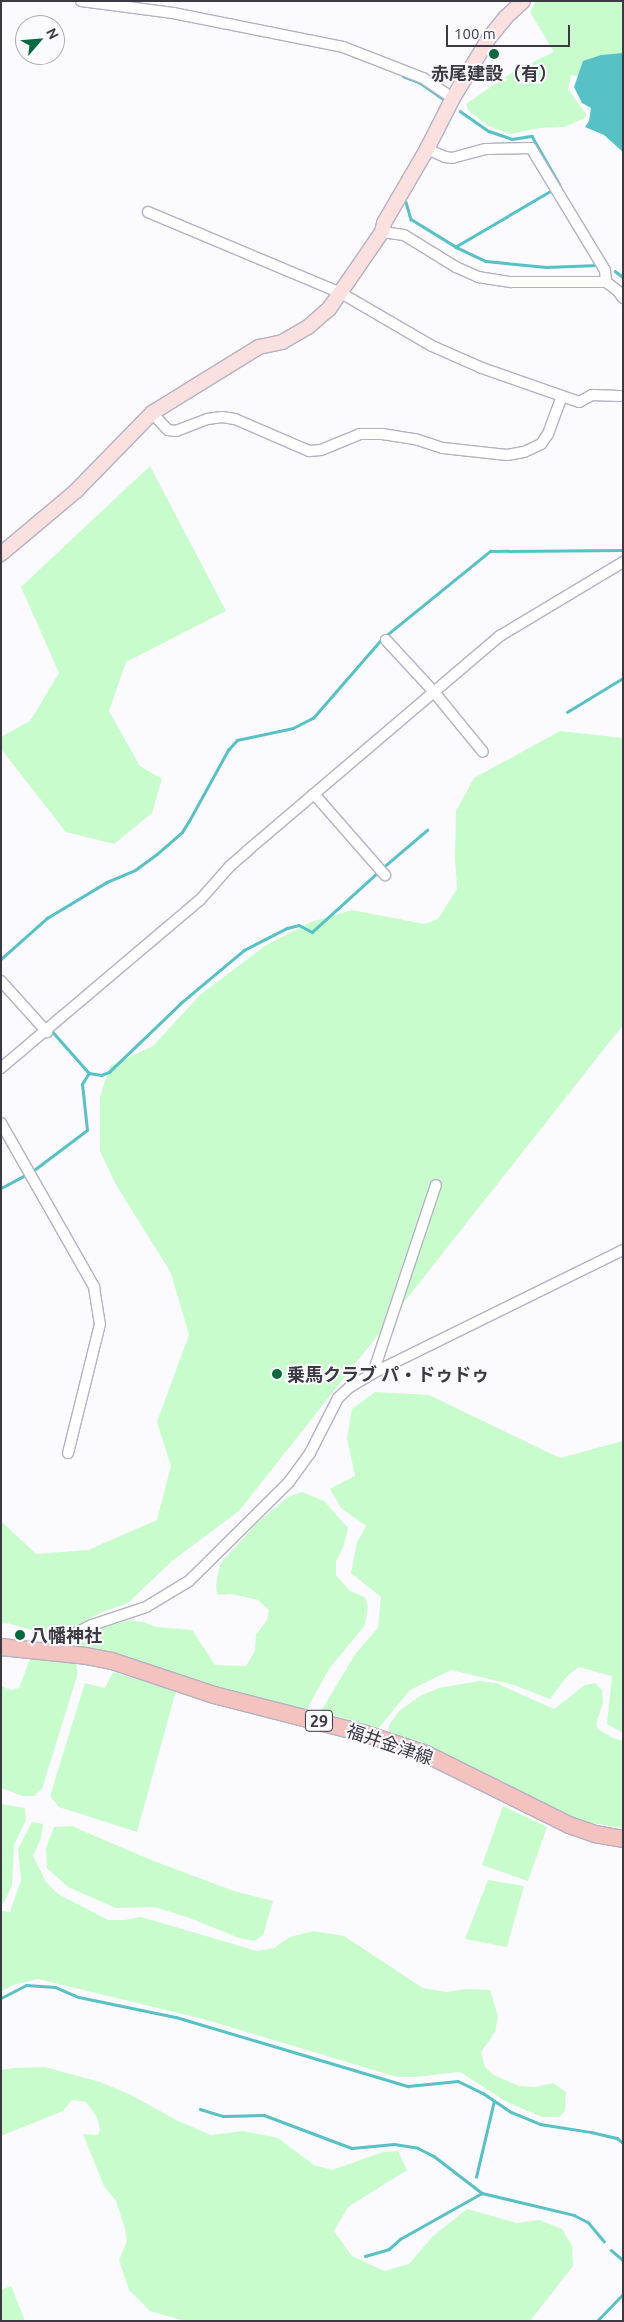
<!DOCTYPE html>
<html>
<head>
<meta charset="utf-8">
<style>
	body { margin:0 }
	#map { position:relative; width:624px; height:2322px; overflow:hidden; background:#fbfaff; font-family:Ubuntu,"Noto Sans JP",sans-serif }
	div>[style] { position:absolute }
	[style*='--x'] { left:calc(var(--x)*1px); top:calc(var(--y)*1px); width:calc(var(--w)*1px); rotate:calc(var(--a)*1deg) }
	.green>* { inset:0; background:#c9fccc }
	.water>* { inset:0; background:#57c1c6 }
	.stream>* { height:2.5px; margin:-1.25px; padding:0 1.25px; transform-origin:1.25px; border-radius:1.25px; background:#57c1c6 }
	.roads { filter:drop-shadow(1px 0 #b4b1c5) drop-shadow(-1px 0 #b4b1c5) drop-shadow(0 1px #b4b1c5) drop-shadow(0 -1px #b4b1c5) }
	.street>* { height:10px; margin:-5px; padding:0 5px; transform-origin:5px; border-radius:5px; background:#fff }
	.secondary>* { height:14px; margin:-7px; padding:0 7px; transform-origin:7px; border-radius:7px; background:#fae1df }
	.primary>* { height:16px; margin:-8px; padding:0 8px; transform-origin:8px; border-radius:8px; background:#f4c2bf }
	.dots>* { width:14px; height:14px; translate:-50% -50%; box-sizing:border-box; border:2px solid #fbfaff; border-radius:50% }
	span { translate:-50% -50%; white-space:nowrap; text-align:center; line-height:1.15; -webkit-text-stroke:4px #fbfaff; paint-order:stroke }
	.shield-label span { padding:1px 4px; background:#fbfaff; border:1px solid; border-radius:4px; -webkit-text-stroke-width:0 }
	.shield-label { font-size:16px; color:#3b3942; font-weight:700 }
	.poi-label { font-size:18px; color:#3b3942; font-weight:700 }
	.left { translate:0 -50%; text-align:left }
	.street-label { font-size:18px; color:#3b3942 }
	.frame { position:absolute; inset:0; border:2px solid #3b3942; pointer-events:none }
	.north { position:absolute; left:15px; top:15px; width:50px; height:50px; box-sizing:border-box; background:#fbfaff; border:1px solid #aeadb3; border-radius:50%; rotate:63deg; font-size:14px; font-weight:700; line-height:20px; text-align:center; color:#3b3942 }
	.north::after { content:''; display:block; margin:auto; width:18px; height:22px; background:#05693f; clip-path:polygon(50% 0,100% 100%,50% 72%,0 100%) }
	.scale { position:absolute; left:446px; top:25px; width:124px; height:22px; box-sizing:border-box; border:2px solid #3b3942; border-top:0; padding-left:6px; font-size:15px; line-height:18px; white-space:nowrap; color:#3b3942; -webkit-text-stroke:4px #fbfaff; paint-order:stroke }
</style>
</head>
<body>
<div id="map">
	<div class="green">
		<i style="clip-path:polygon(536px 1px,623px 1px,623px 88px,571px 75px,568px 89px,587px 115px,583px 119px,564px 127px,539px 128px,511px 134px,488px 126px,468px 110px,466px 104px,511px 73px,554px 52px,530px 12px)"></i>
		<i style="clip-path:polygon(150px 466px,226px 611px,126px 662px,109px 711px,140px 766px,162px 779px,152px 813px,114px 844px,66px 832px,1px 749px,1px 737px,30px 721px,59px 673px,21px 587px)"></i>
		<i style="clip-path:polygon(560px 731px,623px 738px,623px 1025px,239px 1511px,172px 1561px,128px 1603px,100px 1613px,56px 1637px,7px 1623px,1px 1623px,1px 1521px,36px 1554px,88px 1550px,157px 1520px,171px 1466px,157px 1422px,189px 1335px,171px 1273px,115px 1183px,100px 1151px,100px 1097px,110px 1066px,153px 1046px,200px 995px,265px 946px,311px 922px,352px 910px,424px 924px,438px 919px,457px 889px,455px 858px,456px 811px,474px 778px)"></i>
		<i style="clip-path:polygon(375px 1392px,429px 1395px,560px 1458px,623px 1441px,623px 1733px,607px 1724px,612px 1676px,579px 1667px,567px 1676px,550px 1699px,514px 1685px,451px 1670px,410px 1690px,378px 1729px,321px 1711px,356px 1653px,378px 1628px,381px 1597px,351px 1573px,357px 1542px,366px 1526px,341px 1508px,330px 1489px,355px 1476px,347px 1438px,352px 1409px)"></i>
		<i style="clip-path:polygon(302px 1492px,324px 1501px,348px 1528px,343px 1548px,336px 1561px,336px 1575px,350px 1591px,365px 1597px,368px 1607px,365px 1625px,329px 1669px,306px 1711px,243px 1697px,84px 1650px,80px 1644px,93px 1631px,129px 1620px,143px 1622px,157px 1627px,192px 1630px,215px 1665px,246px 1666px,255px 1651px,256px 1635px,267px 1620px,269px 1610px,258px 1600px,232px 1594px,218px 1595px,216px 1585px,220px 1564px,258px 1522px,288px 1497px)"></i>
		<i style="clip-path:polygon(30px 1659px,76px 1663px,78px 1673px,42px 1789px,34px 1796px,23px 1796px,1px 1788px,1px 1686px,11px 1690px,19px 1688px)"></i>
		<i style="clip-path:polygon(113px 1672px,176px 1691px,137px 1832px,59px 1807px,50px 1796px,85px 1683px,105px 1688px)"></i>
		<i style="clip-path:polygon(479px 1681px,496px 1683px,554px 1709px,585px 1685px,595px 1683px,602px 1690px,603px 1703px,596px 1724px,598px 1729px,613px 1738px,623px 1741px,623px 1828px,573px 1820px,425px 1745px,388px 1733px,389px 1725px,399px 1711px,420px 1696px,439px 1688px)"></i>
		<i style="clip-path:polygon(1px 1804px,25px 1808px,26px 1820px,14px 1845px,12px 1885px,4px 1903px,1px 1904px)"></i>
		<i style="clip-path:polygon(503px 1806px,547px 1827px,528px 1881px,482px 1865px)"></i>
		<i style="clip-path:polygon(32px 1822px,43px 1824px,41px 1838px,33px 1856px,46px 1882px,58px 1894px,108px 1920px,125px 1920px,141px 1917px,257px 1951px,274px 1948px,290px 1937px,313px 1931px,344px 1936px,423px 1988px,446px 1992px,466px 1989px,490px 1990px,498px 2016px,495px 2032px,481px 2052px,485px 2067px,494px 2075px,519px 2086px,536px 2087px,553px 2083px,566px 2092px,565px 2111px,559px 2117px,542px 2117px,507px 2102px,460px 2072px,415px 2077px,397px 2077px,203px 2019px,38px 1979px,13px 1985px,1px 1992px,1px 1911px,10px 1912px,21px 1880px,18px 1849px)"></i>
		<i style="clip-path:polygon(72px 1826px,151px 1860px,234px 1891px,273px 1901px,263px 1935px,254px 1941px,239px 1938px,187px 1917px,154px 1907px,116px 1908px,68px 1887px,47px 1868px,46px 1848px,54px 1827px)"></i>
		<i style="clip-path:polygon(488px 1880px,524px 1886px,507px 1947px,465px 1939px)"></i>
		<i style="clip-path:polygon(45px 2067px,100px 2082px,131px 2095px,178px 2121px,211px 2135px,243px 2131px,278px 2138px,314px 2165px,332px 2170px,383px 2152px,398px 2151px,407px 2170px,348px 2207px,334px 2231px,352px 2256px,384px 2271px,409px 2264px,432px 2237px,467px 2209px,517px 2223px,540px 2220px,562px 2229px,572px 2246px,573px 2266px,530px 2321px,185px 2321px,150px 2311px,129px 2290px,119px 2260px,127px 2241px,125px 2229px,116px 2201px,104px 2186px,83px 2134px,98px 2135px,100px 2130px,97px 2117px,86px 2102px,72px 2100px,63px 2111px,1px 2136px,1px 2070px,14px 2068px)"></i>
		<i style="clip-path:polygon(11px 2286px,25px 2321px,1px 2321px,1px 2290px)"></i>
	</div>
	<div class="water">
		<i style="clip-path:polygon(623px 53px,623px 152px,604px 135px,585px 127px,589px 121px,591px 108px,582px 103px,574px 87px,583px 61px,601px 55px)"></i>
	</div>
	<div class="stream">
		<i style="--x:403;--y:76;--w:17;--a:21"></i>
		<i style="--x:419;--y:82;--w:29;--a:35"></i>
		<i style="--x:460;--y:111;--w:35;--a:35"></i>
		<i style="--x:489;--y:131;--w:24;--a:19"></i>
		<i style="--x:512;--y:139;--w:20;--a:-9"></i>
		<i style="--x:532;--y:136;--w:56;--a:60.3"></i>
		<i style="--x:406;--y:202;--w:18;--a:74"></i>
		<i style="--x:411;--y:219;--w:55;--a:31.7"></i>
		<i style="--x:458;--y:248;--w:31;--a:25"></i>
		<i style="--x:486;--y:261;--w:60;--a:5.7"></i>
		<i style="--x:546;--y:267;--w:52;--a:-2.2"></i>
		<i style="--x:455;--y:247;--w:113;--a:-30.4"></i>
		<i style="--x:615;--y:271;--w:10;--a:37"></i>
		<i style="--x:388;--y:634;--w:132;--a:-39.1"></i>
		<i style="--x:490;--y:551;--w:133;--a:-0.4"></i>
		<i style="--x:567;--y:712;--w:66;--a:-31.3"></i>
		<i style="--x:386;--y:865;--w:54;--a:-40.5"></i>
		<i style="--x:1;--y:959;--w:62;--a:-41.7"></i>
		<i style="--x:47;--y:918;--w:70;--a:-31"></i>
		<i style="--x:107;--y:882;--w:30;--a:-23"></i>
		<i style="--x:135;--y:870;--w:27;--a:-36"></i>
		<i style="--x:157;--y:854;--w:33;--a:-41"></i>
		<i style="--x:182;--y:832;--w:13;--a:-58"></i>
		<i style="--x:189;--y:821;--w:81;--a:-61.2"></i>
		<i style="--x:228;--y:750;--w:13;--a:-48"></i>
		<i style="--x:237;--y:740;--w:57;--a:-12.1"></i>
		<i style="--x:293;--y:728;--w:22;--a:-27"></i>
		<i style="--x:313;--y:718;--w:102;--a:-49"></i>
		<i style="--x:53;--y:1032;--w:55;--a:48.7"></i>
		<i style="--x:34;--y:1170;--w:66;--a:-37"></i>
		<i style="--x:87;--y:1130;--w:46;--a:-96.2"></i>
		<i style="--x:82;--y:1084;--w:13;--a:-58"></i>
		<i style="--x:89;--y:1073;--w:12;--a:9"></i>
		<i style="--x:101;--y:1075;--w:9;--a:-21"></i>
		<i style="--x:109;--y:1072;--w:101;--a:-43.8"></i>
		<i style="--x:182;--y:1002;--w:81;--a:-40"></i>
		<i style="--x:244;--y:950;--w:48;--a:-27.1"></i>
		<i style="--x:287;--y:928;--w:12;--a:-14"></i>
		<i style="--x:299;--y:925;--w:15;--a:28"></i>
		<i style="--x:312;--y:932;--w:86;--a:-42.2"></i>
		<i style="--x:1;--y:1188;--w:27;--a:-28"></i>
		<i style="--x:1;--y:1998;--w:28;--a:-27"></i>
		<i style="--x:26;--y:1985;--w:29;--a:4"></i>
		<i style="--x:55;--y:1987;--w:26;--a:23"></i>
		<i style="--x:79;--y:1997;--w:99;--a:11.7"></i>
		<i style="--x:176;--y:2017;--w:242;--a:16.6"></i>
		<i style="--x:408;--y:2086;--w:50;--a:-5.7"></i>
		<i style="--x:458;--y:2081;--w:28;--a:26"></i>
		<i style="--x:483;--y:2093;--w:34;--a:34"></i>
		<i style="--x:511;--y:2112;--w:31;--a:22"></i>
		<i style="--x:540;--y:2124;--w:52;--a:8.9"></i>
		<i style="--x:591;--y:2132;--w:27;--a:13"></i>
		<i style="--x:617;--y:2138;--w:8;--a:40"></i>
		<i style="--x:200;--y:2109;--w:24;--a:17"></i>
		<i style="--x:223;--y:2116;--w:41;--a:-1.4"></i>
		<i style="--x:264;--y:2115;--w:94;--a:20.6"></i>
		<i style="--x:352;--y:2148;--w:42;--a:-5.4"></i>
		<i style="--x:394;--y:2144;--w:24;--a:9"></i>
		<i style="--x:418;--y:2148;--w:18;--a:27"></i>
		<i style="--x:434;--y:2156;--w:61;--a:37.6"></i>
		<i style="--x:476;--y:2177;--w:78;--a:-76.7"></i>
		<i style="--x:611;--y:2250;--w:16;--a:40"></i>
		<i style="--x:365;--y:2256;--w:25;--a:-16"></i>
		<i style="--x:389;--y:2249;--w:15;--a:-42"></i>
		<i style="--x:400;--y:2239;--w:94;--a:-29.3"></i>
		<i style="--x:482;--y:2193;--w:95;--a:13.4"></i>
		<i style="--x:574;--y:2215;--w:16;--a:27"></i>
		<i style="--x:588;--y:2222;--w:25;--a:50"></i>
		<i style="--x:597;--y:2321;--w:37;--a:-46"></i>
	</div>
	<div class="roads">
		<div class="street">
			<i style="--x:81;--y:1;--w:93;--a:7.4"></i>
			<i style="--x:173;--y:13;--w:173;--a:11.3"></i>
			<i style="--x:343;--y:47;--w:86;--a:21.2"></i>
			<i style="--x:423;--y:78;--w:36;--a:34"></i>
			<i style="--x:427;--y:149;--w:20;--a:24"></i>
			<i style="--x:445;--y:157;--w:7;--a:8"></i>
			<i style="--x:452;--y:158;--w:35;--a:-15"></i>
			<i style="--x:486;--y:149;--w:45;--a:-1.3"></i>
			<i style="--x:531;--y:148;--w:143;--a:58.8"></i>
			<i style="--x:605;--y:270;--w:12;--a:85"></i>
			<i style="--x:148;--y:212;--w:209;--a:22.8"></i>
			<i style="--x:341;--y:293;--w:105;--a:30.2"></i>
			<i style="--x:432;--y:346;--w:55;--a:23.7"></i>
			<i style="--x:482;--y:368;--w:103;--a:19.3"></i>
			<i style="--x:579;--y:402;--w:15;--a:-28"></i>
			<i style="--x:592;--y:395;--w:28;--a:2"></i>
			<i style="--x:382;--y:232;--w:22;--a:8"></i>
			<i style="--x:404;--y:235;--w:61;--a:31.6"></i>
			<i style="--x:456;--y:267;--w:24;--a:24"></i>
			<i style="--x:478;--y:277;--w:33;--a:9"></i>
			<i style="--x:511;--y:282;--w:95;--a:0"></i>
			<i style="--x:606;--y:282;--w:15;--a:37"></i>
			<i style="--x:618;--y:291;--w:9;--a:54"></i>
			<i style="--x:152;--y:413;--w:23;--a:47"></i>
			<i style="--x:168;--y:430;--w:8;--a:7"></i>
			<i style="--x:176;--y:431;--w:34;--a:-21"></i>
			<i style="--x:208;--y:419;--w:14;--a:-8"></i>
			<i style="--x:222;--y:417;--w:13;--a:9"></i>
			<i style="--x:235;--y:419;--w:81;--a:23.4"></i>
			<i style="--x:309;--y:451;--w:12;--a:-5"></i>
			<i style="--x:321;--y:450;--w:42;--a:-22.3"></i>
			<i style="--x:360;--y:434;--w:22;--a:0"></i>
			<i style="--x:382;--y:434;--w:33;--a:9"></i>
			<i style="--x:415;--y:439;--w:29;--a:18"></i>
			<i style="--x:443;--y:448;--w:64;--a:6.2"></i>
			<i style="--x:507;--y:455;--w:17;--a:-10"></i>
			<i style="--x:524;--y:452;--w:19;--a:-25"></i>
			<i style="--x:541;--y:444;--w:12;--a:-55"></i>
			<i style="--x:548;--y:434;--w:40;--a:-69.8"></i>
			<i style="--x:386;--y:640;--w:71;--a:47.3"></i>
			<i style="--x:434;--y:692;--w:77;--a:50.8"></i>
			<i style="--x:314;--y:794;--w:108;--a:48.8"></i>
			<i style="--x:1;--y:981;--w:69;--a:48"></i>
			<i style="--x:1;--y:1068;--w:260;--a:-40.2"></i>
			<i style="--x:200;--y:900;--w:45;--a:-48.6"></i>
			<i style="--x:230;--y:866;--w:23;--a:-41"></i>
			<i style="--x:247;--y:851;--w:332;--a:-40.4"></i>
			<i style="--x:500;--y:636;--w:144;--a:-31"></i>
			<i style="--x:1;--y:1123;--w:189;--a:60.4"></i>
			<i style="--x:94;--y:1287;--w:37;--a:81"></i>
			<i style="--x:100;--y:1324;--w:133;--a:103.9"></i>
			<i style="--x:373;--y:1373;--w:198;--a:-71.5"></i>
			<i style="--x:51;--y:1652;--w:18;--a:-45"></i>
			<i style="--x:64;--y:1639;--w:31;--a:-27"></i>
			<i style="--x:92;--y:1625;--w:57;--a:-18.4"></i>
			<i style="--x:146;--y:1607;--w:50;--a:-31.2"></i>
			<i style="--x:189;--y:1581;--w:141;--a:-44.7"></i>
			<i style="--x:289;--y:1482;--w:36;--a:-54"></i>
			<i style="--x:310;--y:1453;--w:62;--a:-63"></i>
			<i style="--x:338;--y:1398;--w:16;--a:-43"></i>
			<i style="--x:350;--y:1387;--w:27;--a:-31"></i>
			<i style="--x:373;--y:1373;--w:279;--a:-26.2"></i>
		</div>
		<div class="secondary">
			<i style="--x:1;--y:554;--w:98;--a:-40"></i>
			<i style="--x:76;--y:491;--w:109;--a:-45.7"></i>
			<i style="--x:152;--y:413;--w:126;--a:-31.7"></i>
			<i style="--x:259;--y:347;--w:24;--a:-12"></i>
			<i style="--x:282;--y:342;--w:30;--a:-30"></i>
			<i style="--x:308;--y:327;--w:28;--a:-41"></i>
			<i style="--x:329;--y:309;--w:93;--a:-55.5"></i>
			<i style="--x:382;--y:232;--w:9;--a:-77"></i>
			<i style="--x:384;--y:223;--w:86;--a:-59.8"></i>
			<i style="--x:427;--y:149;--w:57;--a:-63"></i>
			<i style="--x:453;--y:98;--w:70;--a:-59"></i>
			<i style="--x:489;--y:38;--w:27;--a:-51"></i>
			<i style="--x:506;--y:17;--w:23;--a:-43"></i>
		</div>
		<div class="primary">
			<i style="--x:1;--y:1647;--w:85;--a:6"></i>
			<i style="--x:86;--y:1656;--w:26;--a:11"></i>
			<i style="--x:112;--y:1661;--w:108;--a:18.4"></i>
			<i style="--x:214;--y:1695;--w:157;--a:14.4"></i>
			<i style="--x:366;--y:1734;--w:63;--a:18.4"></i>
			<i style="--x:426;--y:1754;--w:160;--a:26.4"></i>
			<i style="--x:569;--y:1825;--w:28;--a:19"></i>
			<i style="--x:595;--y:1834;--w:28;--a:10"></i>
		</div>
	</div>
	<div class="dots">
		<i style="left:494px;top:54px;background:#05693f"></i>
		<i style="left:277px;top:1374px;background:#05693f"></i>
		<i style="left:20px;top:1635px;background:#05693f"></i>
	</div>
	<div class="shield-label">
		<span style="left:319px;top:1721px">29</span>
	</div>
	<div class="poi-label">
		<span style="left:494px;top:73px">赤尾建設（有）</span>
		<span class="left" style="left:287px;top:1374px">乗馬クラブ パ・ドゥドゥ</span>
		<span class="left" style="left:30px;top:1635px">八幡神社</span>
	</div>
	<div class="street-label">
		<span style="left:390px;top:1744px;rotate:19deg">福井金津線</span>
	</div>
	<div class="frame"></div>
	<div class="north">N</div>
	<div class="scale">100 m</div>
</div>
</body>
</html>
